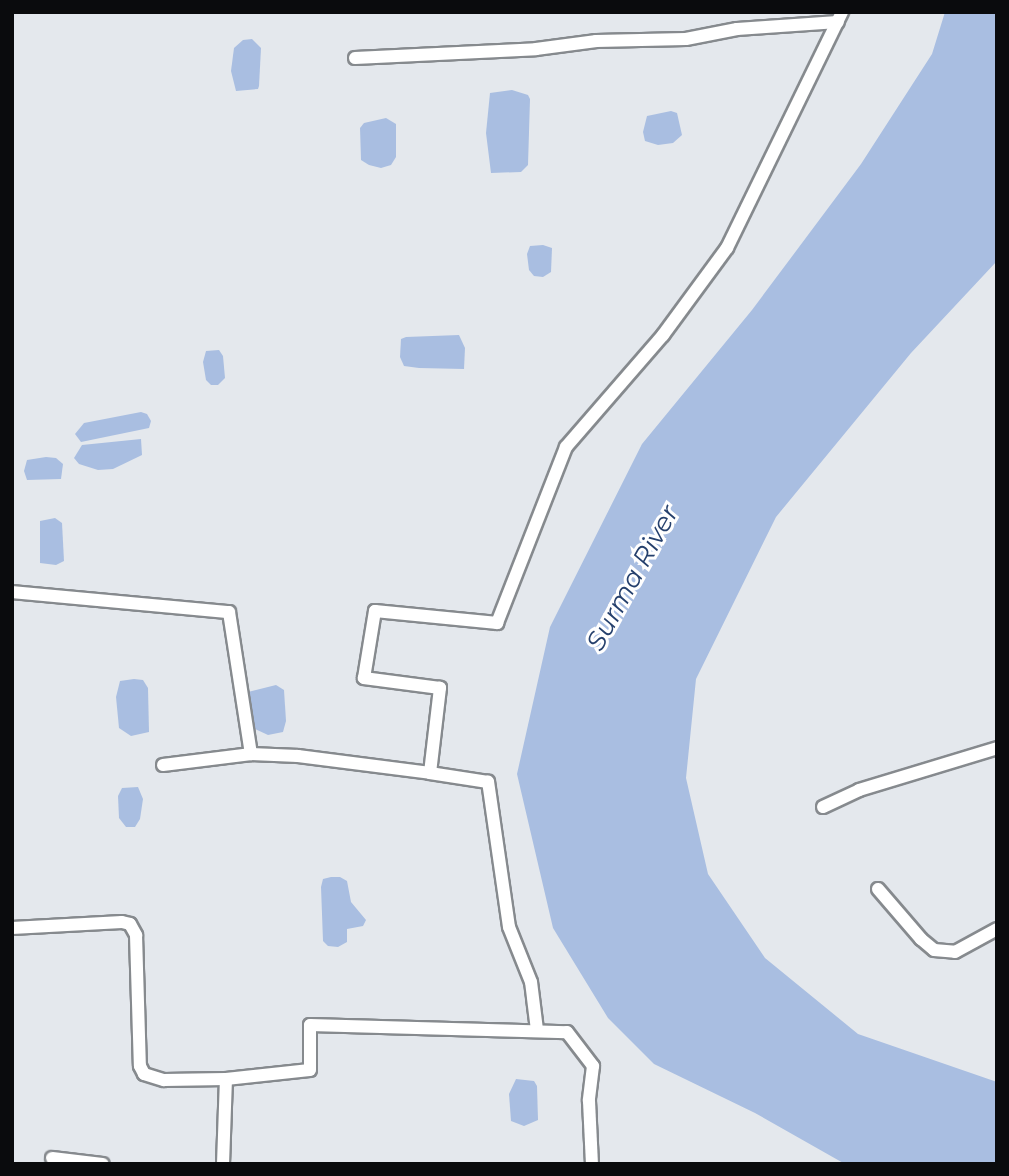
<!DOCTYPE html>
<html>
<head>
<meta charset="utf-8">
<style>
	body { margin:0 }
	#map { position:relative; width:1009px; height:1176px; overflow:hidden; background:#e4e8ed; font-family:Montserrat,sans-serif }
	div>[style] { position:absolute }
	[style*='--x'] { left:calc(var(--x)*1px); top:calc(var(--y)*1px); width:calc(var(--w)*1px); rotate:calc(var(--a)*1deg) }
	.water>* { inset:0; background:#a9bee1 }
	.roads { filter:drop-shadow(2px 0 #868a8e) drop-shadow(-2px 0 #868a8e) drop-shadow(0 2px #868a8e) drop-shadow(0 -2px #868a8e) }
	.minor>* { height:12px; margin:-6px; padding:0 6px; transform-origin:6px; border-radius:6px; background:#fff }
	span { translate:-50% -50%; white-space:nowrap; text-align:center; line-height:1.15; -webkit-text-stroke:6px #fff; paint-order:stroke }
	.water-label { font-size:26px; color:#25406d; font-style:italic }
	.frame { position:absolute; inset:0; border:14px solid #0a0b0d; pointer-events:none }
</style>
</head>
<body>
<div id="map">
	<div class="water">
		<i style="clip-path:polygon(945px 12px,997px 12px,997px 261px,911px 353px,776px 517px,696px 679px,686px 778px,708px 874px,765px 958px,858px 1034px,997px 1082px,997px 1164px,845px 1164px,755px 1113px,654px 1064px,608px 1018px,553px 928px,517px 774px,550px 627px,642px 444px,752px 310px,861px 164px,932px 54px)"></i>
		<i style="clip-path:polygon(252px 39px,261px 48px,259px 86px,258px 89px,236px 91px,231px 71px,234px 48px,243px 40px)"></i>
		<i style="clip-path:polygon(512px 90px,528px 95px,530px 99px,528px 165px,521px 172px,491px 173px,486px 133px,490px 93px)"></i>
		<i style="clip-path:polygon(671px 111px,677px 113px,682px 135px,673px 143px,658px 145px,645px 141px,643px 132px,647px 116px)"></i>
		<i style="clip-path:polygon(386px 118px,396px 124px,396px 157px,391px 165px,381px 168px,369px 165px,361px 160px,360px 128px,364px 123px)"></i>
		<i style="clip-path:polygon(543px 245px,552px 248px,551px 272px,543px 277px,534px 276px,529px 270px,527px 254px,530px 246px)"></i>
		<i style="clip-path:polygon(459px 335px,465px 348px,464px 369px,419px 368px,404px 366px,400px 357px,401px 339px,406px 337px)"></i>
		<i style="clip-path:polygon(219px 350px,223px 356px,225px 378px,218px 385px,211px 385px,206px 380px,203px 362px,206px 351px)"></i>
		<i style="clip-path:polygon(141px 412px,147px 414px,151px 421px,149px 428px,81px 442px,75px 434px,84px 423px)"></i>
		<i style="clip-path:polygon(141px 439px,142px 455px,113px 469px,98px 470px,79px 464px,74px 458px,82px 445px)"></i>
		<i style="clip-path:polygon(46px 457px,56px 458px,63px 464px,61px 479px,27px 480px,24px 471px,27px 460px)"></i>
		<i style="clip-path:polygon(55px 518px,62px 523px,64px 561px,56px 565px,40px 563px,40px 521px)"></i>
		<i style="clip-path:polygon(134px 679px,143px 680px,148px 688px,149px 732px,131px 736px,119px 728px,116px 697px,120px 681px)"></i>
		<i style="clip-path:polygon(276px 685px,284px 690px,286px 721px,283px 732px,268px 735px,253px 728px,248px 692px)"></i>
		<i style="clip-path:polygon(138px 787px,143px 799px,140px 819px,135px 827px,126px 827px,119px 818px,118px 796px,122px 788px)"></i>
		<i style="clip-path:polygon(331px 877px,340px 877px,347px 881px,351px 902px,366px 920px,363px 926px,347px 929px,347px 942px,338px 947px,328px 946px,323px 941px,321px 887px,323px 879px)"></i>
		<i style="clip-path:polygon(516px 1079px,534px 1081px,537px 1086px,538px 1120px,524px 1126px,511px 1121px,509px 1094px)"></i>
	</div>
	<div class="roads">
		<div class="minor">
			<i style="--x:355;--y:58;--w:181;--a:-2.8"></i>
			<i style="--x:536;--y:49;--w:61;--a:-7.6"></i>
			<i style="--x:596;--y:41;--w:90;--a:-1.3"></i>
			<i style="--x:686;--y:39;--w:52;--a:-11.1"></i>
			<i style="--x:737;--y:29;--w:101;--a:-4"></i>
			<i style="--x:12;--y:592;--w:218;--a:5.3"></i>
			<i style="--x:229;--y:612;--w:144;--a:81.2"></i>
			<i style="--x:163;--y:765;--w:89;--a:-7.1"></i>
			<i style="--x:251;--y:754;--w:47;--a:2.4"></i>
			<i style="--x:298;--y:756;--w:133;--a:7.3"></i>
			<i style="--x:823;--y:807;--w:40;--a:-25"></i>
			<i style="--x:859;--y:790;--w:144;--a:-16.9"></i>
			<i style="--x:878;--y:889;--w:66;--a:49.3"></i>
			<i style="--x:921;--y:939;--w:17;--a:40"></i>
			<i style="--x:934;--y:950;--w:21;--a:5"></i>
			<i style="--x:955;--y:952;--w:48;--a:-28.7"></i>
			<i style="--x:12;--y:928;--w:110;--a:-3.1"></i>
			<i style="--x:122;--y:922;--w:8;--a:14"></i>
			<i style="--x:130;--y:924;--w:13;--a:61"></i>
			<i style="--x:136;--y:935;--w:131;--a:88.3"></i>
			<i style="--x:140;--y:1066;--w:9;--a:63"></i>
			<i style="--x:144;--y:1074;--w:21;--a:17"></i>
			<i style="--x:164;--y:1080;--w:62;--a:-0.9"></i>
			<i style="--x:537;--y:1030;--w:48;--a:-97.1"></i>
			<i style="--x:531;--y:982;--w:59;--a:-111.8"></i>
			<i style="--x:509;--y:927;--w:147;--a:-98.2"></i>
			<i style="--x:488;--y:782;--w:59;--a:-171.2"></i>
			<i style="--x:430;--y:773;--w:86;--a:-83.3"></i>
			<i style="--x:440;--y:688;--w:77;--a:-172.5"></i>
			<i style="--x:364;--y:678;--w:68;--a:-80.7"></i>
			<i style="--x:375;--y:611;--w:123;--a:5.6"></i>
			<i style="--x:497;--y:623;--w:189;--a:-68.6"></i>
			<i style="--x:566;--y:447;--w:148;--a:-49.1"></i>
			<i style="--x:663;--y:335;--w:108;--a:-53.7"></i>
			<i style="--x:727;--y:248;--w:263;--a:-64"></i>
			<i style="--x:52;--y:1158;--w:51;--a:6.7"></i>
			<i style="--x:223;--y:1164;--w:85;--a:-88"></i>
			<i style="--x:226;--y:1079;--w:84;--a:-6.1"></i>
			<i style="--x:310;--y:1070;--w:45;--a:-90"></i>
			<i style="--x:310;--y:1025;--w:257;--a:1.6"></i>
			<i style="--x:567;--y:1032;--w:43;--a:52.6"></i>
			<i style="--x:593;--y:1066;--w:35;--a:97"></i>
			<i style="--x:589;--y:1101;--w:63;--a:87.3"></i>
		</div>
	</div>
	<div class="water-label">
		<span style="left:633px;top:578px;rotate:-61deg">Surma River</span>
	</div>
	<div class="frame"></div>
</div>
</body>
</html>
